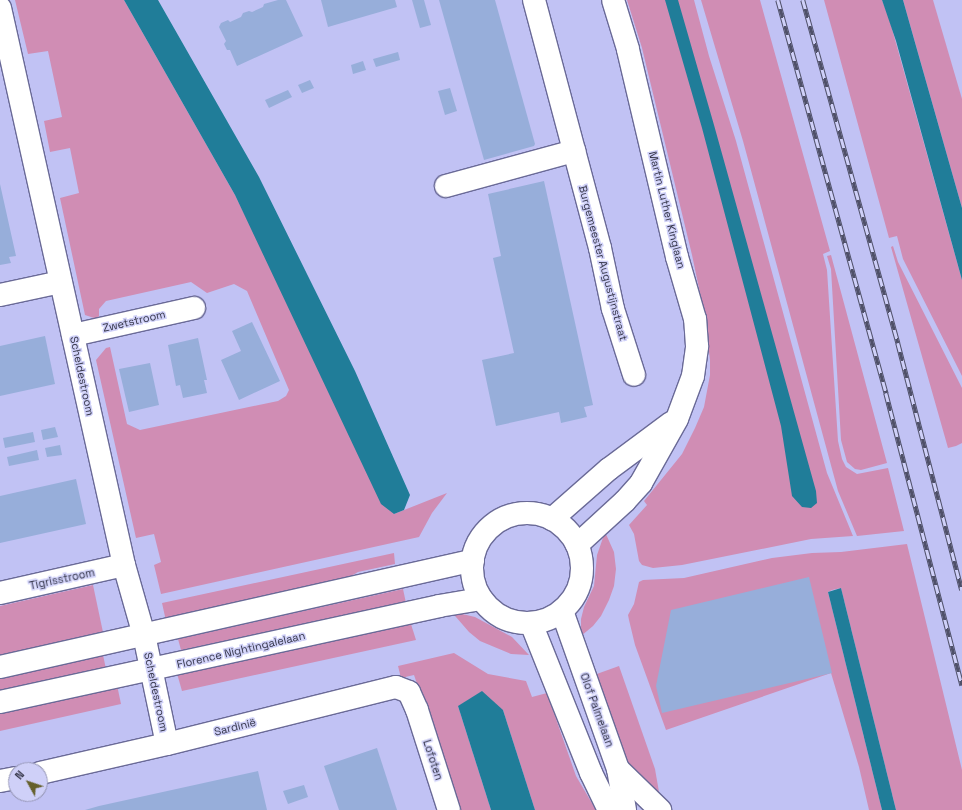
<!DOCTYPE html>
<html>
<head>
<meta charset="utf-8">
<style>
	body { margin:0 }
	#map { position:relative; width:962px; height:810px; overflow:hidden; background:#c1c2f4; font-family:"Space Grotesk",sans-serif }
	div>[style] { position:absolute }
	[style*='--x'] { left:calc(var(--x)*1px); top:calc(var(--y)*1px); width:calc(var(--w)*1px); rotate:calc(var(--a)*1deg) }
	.green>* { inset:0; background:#d08db4 }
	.water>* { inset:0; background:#207d99 }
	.building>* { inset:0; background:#97aeda }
	.roads { filter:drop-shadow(1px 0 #6a6a97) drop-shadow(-1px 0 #6a6a97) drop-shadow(0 1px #6a6a97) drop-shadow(0 -1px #6a6a97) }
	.minor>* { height:22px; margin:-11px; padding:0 11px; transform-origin:11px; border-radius:11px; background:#fff }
	.minor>.ring { margin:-11px; padding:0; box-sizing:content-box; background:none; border:22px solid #fff; border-radius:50% }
	.rail>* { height:4.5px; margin-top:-2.25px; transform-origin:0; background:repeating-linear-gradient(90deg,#cfd0f8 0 9px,#4f5068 0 18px); box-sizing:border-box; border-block:1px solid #4f5068 }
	span { translate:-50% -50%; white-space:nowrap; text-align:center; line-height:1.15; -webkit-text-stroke:3px #cfd0f8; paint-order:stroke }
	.street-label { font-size:11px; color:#36374a }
	.north { position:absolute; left:8px; top:762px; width:40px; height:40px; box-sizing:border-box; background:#cfd0f8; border:1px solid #9293b2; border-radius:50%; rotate:310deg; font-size:11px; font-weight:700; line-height:16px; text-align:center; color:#36374a }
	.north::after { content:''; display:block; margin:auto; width:14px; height:18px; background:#65602c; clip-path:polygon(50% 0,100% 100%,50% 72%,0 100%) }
</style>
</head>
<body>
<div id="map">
	<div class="green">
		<i style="clip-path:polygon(15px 0,124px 0,235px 195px,394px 514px,447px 493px,432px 513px,419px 537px,161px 594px,154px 565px,161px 562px,154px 534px,136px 538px,96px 360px,106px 348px,110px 347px,127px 424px,140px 430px,278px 401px,286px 396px,289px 390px,247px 291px,234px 284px,207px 293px,191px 282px,106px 301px,99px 309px,99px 316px,97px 319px,85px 315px,60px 198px,79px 193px,70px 148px,50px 152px,44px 121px,62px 117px,48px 51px,28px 54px)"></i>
		<i style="clip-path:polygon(627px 0,694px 0,709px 56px,736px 141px,827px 473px,853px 536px,811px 539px,682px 565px,653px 568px,642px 565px,639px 561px,634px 534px,629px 525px,647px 505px,644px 501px,682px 454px,695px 428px,704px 407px,710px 375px,710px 360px,705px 317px,692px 255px,642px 48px)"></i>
		<i style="clip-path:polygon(701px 0,760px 0,830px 251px,823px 254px,827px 270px,838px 441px,842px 459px,846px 467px,857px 474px,888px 468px,904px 531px,857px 536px,838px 491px,743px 141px)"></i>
		<i style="clip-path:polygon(824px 0,882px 0,889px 18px,962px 280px,962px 376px,903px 259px,897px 236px,889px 238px)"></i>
		<i style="clip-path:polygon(903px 0,933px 0,962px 99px,962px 208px)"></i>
		<i style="clip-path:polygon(893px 246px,898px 262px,962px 388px,962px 443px,956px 446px,948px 448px,891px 247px)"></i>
		<i style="clip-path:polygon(831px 255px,887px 463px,861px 470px,855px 469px,847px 462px,841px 440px,831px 269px,827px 256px)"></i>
		<i style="clip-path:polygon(605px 532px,614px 552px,616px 569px,614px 586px,609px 600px,601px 616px,593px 626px,581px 636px,581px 619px,584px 607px,594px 586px,597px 555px)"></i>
		<i style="clip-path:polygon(907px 544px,962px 770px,962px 810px,896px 810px,841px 588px,832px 590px,828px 592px,882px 810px,869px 810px,859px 767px,831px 673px,666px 730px,635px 645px,629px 620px,628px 615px,634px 604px,639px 582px,643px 580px,684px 578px,772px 558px,812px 553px,841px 552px)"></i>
		<i style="clip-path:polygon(394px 553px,395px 564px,358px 572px,336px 585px,166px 621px,162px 603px)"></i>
		<i style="clip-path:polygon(93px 585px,104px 637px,0 659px,0 606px)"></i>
		<i style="clip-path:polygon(403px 589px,406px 603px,181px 650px,178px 639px)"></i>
		<i style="clip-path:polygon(458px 613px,475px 617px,512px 637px,529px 655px,511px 654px,480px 641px,469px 632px,456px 617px,454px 615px)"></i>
		<i style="clip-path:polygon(410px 621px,416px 640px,182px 691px,176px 670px)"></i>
		<i style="clip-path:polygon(454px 653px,488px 674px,526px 681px,532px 697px,547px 693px,576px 776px,596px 810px,535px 810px,503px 710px,458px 706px,491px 810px,460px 810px,414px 675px,401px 678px,398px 666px)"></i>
		<i style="clip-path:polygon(103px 655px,106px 669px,0 692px,0 678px)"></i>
		<i style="clip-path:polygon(619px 666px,655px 769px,659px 792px,657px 795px,640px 779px,625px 759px,594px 675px)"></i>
		<i style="clip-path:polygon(117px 685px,121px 704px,0 731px,0 711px)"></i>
	</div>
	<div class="water">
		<i style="clip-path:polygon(124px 0,158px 0,259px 177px,355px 371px,410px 495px,404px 510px,394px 514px,381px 504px,235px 195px)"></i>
		<i style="clip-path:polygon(665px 0,678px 0,714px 125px,816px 491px,817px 503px,811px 508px,802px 507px,792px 496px,781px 426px,702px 128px)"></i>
		<i style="clip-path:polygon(882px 0,903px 0,914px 39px,962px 208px,962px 280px,896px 41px)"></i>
		<i style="clip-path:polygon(841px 588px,896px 810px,882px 810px,828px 592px)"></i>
		<i style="clip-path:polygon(482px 691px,503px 710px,535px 810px,491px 810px,458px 706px)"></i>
	</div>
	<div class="building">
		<i style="clip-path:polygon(278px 0,286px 0,303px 36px,237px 66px,230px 50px,227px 50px,224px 44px,226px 41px,219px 27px,221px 23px,228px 20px,230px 22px,241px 17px,243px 13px,249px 11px,252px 12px,263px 7px,264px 4px)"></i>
		<i style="clip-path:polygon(321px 0,395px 0,397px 7px,328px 27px)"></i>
		<i style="clip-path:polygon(412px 0,424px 0,431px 25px,420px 28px)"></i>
		<i style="clip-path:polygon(439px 0,495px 0,535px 144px,534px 146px,484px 160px)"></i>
		<i style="clip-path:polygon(398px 52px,400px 60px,376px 67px,373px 59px)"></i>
		<i style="clip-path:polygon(363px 61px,366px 70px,353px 74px,351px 65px)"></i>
		<i style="clip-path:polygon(310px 80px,314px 88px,302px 93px,298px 85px)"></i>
		<i style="clip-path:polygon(450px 88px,457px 111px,445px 115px,438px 91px)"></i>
		<i style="clip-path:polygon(288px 90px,292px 97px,269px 108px,265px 100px)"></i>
		<i style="clip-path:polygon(544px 181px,593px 405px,584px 407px,587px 417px,561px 423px,559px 412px,496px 426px,482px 360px,514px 353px,493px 258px,501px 256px,488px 194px)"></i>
		<i style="clip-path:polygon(0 184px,16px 256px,9px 257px,11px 263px,0 265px)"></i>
		<i style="clip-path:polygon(252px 322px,280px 381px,239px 400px,221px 360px,241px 351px,232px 331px)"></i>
		<i style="clip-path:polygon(45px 336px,55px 384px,0 396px,0 346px)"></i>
		<i style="clip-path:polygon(198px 338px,207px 380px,204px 380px,207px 393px,183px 398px,180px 385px,176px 386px,168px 345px)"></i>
		<i style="clip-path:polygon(150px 363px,159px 405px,129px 412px,119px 369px)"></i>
		<i style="clip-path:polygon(55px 427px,58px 437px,43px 440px,41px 430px)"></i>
		<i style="clip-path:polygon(33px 432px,35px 442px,5px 448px,3px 438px)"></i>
		<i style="clip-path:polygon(60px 445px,62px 455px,47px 457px,45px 448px)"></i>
		<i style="clip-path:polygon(37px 450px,39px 460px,9px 466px,7px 457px)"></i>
		<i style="clip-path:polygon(76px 479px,86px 524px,0 543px,0 496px)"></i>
		<i style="clip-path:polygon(809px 577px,832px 673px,662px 713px,656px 686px,671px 610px)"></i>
		<i style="clip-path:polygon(377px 748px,397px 810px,339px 810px,324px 766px)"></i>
		<i style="clip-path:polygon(258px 771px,267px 810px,85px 810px,99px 806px)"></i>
		<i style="clip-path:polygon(304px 785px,308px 797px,288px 804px,283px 791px)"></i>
	</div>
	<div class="roads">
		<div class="minor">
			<i style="--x:534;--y:0;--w:257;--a:75.1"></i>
			<i style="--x:600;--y:248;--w:62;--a:78"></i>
			<i style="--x:613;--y:309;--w:69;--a:72.3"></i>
			<i style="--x:0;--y:8;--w:571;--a:77.45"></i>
			<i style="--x:124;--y:565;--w:73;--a:74.1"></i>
			<i style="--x:144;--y:635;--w:111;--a:78.1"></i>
			<i style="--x:446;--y:186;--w:133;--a:-15.3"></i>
			<i style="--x:0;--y:295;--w:62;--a:-12"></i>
			<i style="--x:73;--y:335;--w:124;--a:-12.6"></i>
			<i class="ring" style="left:472px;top:513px;width:88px;height:88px"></i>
			<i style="--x:552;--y:519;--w:76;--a:-41.3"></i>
			<i style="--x:609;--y:469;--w:77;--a:-36.6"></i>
			<i style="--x:577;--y:545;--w:65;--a:-42.5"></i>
			<i style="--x:625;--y:501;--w:24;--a:-48"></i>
			<i style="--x:641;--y:483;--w:73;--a:-60.6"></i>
			<i style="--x:677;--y:419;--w:46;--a:-69.6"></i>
			<i style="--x:693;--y:376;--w:30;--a:-82"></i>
			<i style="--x:697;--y:346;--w:27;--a:-94"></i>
			<i style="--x:695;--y:319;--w:65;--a:-106.2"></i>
			<i style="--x:677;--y:257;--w:214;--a:-103.3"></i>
			<i style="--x:628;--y:49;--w:51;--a:-107"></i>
			<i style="--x:0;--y:593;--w:127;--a:-12.7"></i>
			<i style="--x:562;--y:611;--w:168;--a:70.5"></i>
			<i style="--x:618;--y:769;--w:42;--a:80.3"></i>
			<i style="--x:531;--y:623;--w:162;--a:68.2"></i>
			<i style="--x:591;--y:773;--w:41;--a:64.1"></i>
			<i style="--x:0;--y:667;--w:485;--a:-12.7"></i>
			<i style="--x:0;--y:702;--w:449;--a:-12.3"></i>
			<i style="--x:439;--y:606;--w:43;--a:-9.5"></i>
			<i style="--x:618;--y:769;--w:59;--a:44.3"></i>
			<i style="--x:40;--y:773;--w:130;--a:-12.9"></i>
			<i style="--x:167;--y:744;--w:236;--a:-14"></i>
			<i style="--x:396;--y:687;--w:14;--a:21"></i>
			<i style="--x:409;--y:692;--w:20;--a:66"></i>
			<i style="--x:417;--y:710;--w:105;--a:72.3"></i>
			<i style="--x:0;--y:781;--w:16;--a:-11"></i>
		</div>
	</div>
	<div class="rail">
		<i style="--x:778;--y:0;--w:408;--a:74.6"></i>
		<i style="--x:886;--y:393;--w:302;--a:75.4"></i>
		<i style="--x:803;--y:0;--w:356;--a:74.5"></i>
		<i style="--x:898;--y:343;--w:255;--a:75.5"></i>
	</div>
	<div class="street-label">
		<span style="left:667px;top:210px;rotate:76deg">Martin Luther Kinglaan</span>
		<span style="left:603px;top:263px;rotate:75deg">Burgemeester Augustijnstraat</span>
		<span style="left:134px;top:321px;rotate:-13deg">Zwetstroom</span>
		<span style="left:82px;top:376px;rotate:78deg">Scheldestroom</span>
		<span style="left:62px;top:579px;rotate:-12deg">Tigrisstroom</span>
		<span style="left:241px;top:650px;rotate:-13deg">Florence Nightingalelaan</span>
		<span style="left:156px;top:692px;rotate:78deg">Scheldestroom</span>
		<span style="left:597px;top:710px;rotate:70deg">Olof Palmelaan</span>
		<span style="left:235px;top:727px;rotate:-14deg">Sardinië</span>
		<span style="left:433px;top:760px;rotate:72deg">Lofoten</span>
	</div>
	<div class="north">N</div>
</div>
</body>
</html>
